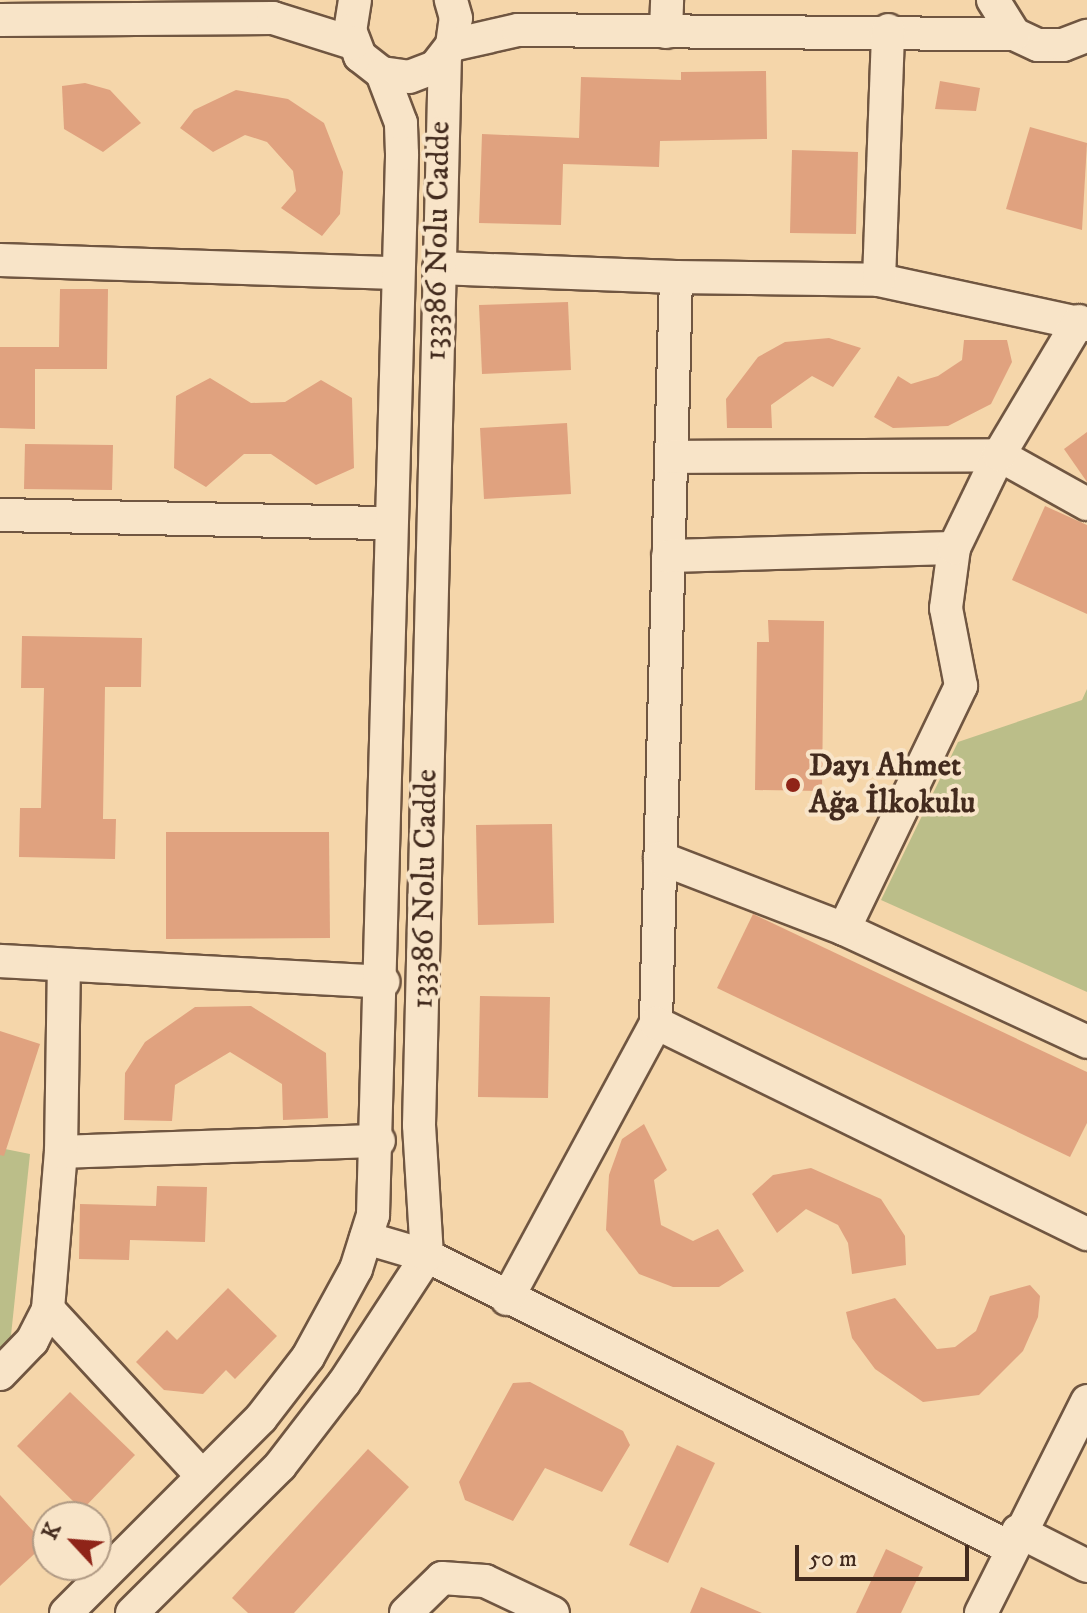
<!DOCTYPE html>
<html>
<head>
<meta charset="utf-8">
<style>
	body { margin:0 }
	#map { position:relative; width:1087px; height:1613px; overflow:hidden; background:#f5d6aa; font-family:"IM FELL DW Pica",serif }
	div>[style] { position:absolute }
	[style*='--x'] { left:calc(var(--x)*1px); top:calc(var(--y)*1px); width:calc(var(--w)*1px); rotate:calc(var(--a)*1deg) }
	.green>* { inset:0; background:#bbbe89 }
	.building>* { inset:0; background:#e0a27f }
	.roads { filter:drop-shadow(2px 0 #705641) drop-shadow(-2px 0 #705641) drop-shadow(0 2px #705641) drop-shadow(0 -2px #705641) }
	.minor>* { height:32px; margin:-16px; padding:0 16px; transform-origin:16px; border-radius:16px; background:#f8e4c8 }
	.dots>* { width:22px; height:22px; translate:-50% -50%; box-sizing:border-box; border:4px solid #f8e4c8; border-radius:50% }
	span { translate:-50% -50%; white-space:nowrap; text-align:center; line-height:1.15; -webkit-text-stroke:8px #f8e4c8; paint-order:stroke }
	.street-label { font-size:32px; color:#432b1e }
	.poi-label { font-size:32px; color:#432b1e; font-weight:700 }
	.left { translate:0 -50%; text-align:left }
	.north { position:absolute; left:32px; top:1501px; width:80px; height:80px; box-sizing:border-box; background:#f8e4c8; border:2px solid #b09a84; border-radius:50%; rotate:296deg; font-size:22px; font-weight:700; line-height:32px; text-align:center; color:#432b1e }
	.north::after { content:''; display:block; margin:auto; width:28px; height:36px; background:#8f2418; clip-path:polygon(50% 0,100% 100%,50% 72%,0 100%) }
	.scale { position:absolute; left:795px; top:1545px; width:174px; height:36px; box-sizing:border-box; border:4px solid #432b1e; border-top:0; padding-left:10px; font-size:24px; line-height:28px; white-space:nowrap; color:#432b1e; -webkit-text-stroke:6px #f8e4c8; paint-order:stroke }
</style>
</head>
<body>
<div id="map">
	<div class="green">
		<i style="clip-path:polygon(1087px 689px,1087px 992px,881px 900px,958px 742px,1082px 700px)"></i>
		<i style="clip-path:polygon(0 1148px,30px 1154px,10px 1345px,0 1355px)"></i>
	</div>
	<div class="building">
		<i style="clip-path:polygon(766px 71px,767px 139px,660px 141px,659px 167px,563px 164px,561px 225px,479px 223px,482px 134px,579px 138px,581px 77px,681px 80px,681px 72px)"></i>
		<i style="clip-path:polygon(940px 81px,980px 88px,976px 111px,935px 109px)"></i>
		<i style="clip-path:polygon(85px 83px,110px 90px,141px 123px,103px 152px,64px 129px,62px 86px)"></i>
		<i style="clip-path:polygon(236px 90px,288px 99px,324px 123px,343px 172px,340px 214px,322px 236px,281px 208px,296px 191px,293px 171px,267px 142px,245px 135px,213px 152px,180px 128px,194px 110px)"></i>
		<i style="clip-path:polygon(1030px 127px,1087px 143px,1082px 230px,1006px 209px)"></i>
		<i style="clip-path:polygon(792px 150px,858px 152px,856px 234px,790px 233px)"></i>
		<i style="clip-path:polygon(60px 289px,108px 289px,107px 369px,35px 369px,35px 429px,0 428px,0 347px,59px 347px)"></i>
		<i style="clip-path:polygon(568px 302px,571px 370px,482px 374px,479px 305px)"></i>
		<i style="clip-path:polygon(829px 338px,861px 348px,833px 387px,812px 376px,771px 405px,772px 428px,727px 428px,726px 399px,758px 357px,785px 342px)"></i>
		<i style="clip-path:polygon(964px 340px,1007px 340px,1012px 362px,991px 404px,948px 426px,893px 428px,874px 417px,898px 376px,911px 384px,938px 376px,962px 360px)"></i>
		<i style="clip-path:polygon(210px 378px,251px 403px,285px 402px,321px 380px,352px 398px,354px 468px,316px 485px,271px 454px,244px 454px,206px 487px,174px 468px,176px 396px)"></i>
		<i style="clip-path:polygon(567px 423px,571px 494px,484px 499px,480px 428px)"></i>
		<i style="clip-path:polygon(1087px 432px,1087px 482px,1064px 449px)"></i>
		<i style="clip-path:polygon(25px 444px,113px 445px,112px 490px,24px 489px)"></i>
		<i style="clip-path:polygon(1045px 506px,1087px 525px,1087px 614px,1012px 580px)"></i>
		<i style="clip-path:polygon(768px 620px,824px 621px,822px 791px,755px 790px,757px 642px,769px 642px)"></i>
		<i style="clip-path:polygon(22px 636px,142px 638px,141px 687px,105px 687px,103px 819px,116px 819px,115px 859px,19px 857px,20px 808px,41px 808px,44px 688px,21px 688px)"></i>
		<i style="clip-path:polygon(552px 824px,554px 923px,478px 925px,476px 825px)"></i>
		<i style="clip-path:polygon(166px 832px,329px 832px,330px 938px,166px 939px)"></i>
		<i style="clip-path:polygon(753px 914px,1087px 1072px,1087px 1123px,1070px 1157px,717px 988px)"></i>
		<i style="clip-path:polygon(480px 996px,550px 997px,548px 1098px,478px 1097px)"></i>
		<i style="clip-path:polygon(251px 1006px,326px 1053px,328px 1118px,283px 1120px,282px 1084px,230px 1052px,175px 1085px,172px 1121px,124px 1120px,125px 1073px,145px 1042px,195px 1007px)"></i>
		<i style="clip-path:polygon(0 1031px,40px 1044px,4px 1156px,0 1155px)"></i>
		<i style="clip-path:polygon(644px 1124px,667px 1170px,654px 1180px,661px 1225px,693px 1241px,718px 1229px,744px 1271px,719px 1287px,673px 1287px,639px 1274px,606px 1230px,609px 1175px,622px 1139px)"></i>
		<i style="clip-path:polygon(811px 1168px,881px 1199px,905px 1236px,906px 1265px,852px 1274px,848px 1243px,838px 1225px,806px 1209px,777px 1233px,752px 1194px,773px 1175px)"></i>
		<i style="clip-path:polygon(157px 1186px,207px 1187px,205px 1242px,130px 1240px,129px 1260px,79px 1259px,80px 1204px,156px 1206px)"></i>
		<i style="clip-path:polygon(1030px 1285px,1040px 1296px,1038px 1317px,1023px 1351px,979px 1395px,923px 1402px,875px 1369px,852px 1338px,846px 1312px,895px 1298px,937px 1349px,955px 1347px,976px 1331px,990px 1296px)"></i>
		<i style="clip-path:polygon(228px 1288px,277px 1336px,235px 1379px,226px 1370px,203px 1394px,164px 1390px,136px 1362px,167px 1330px,177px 1340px)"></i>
		<i style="clip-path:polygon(530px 1382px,623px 1431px,630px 1445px,602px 1492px,545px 1468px,513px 1521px,465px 1500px,459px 1482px,513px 1383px)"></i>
		<i style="clip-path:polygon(70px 1392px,135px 1455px,82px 1510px,17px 1446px)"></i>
		<i style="clip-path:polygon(677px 1445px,715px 1463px,668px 1563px,629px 1545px)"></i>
		<i style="clip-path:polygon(368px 1449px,409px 1487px,294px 1613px,248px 1613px,232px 1598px)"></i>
		<i style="clip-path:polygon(0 1495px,45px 1544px,0 1586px)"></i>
		<i style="clip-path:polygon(886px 1549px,923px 1567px,901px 1613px,856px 1613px)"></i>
		<i style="clip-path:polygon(701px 1587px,762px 1613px,690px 1613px)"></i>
	</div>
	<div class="roads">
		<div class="minor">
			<i style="--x:355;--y:0;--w:30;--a:99"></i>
			<i style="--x:350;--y:30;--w:28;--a:69"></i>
			<i style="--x:360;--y:56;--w:28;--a:38"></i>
			<i style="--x:382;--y:73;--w:27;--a:8"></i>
			<i style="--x:409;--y:77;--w:28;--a:-21"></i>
			<i style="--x:435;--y:67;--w:28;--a:-52"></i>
			<i style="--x:452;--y:45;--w:27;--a:-82"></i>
			<i style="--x:456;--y:18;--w:19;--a:-106"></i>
			<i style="--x:993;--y:0;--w:40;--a:58"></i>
			<i style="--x:1014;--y:34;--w:26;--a:25"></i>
			<i style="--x:1038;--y:45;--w:25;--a:0"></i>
			<i style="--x:1063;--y:45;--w:26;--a:-21"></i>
			<i style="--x:0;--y:20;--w:273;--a:-0.4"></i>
			<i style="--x:273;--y:18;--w:84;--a:17.4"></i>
			<i style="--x:666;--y:32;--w:32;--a:-88"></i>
			<i style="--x:452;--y:45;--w:68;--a:-12.8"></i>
			<i style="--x:518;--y:30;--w:496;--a:0.5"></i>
			<i style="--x:0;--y:260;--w:396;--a:1.9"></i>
			<i style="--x:439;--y:268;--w:237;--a:2.2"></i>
			<i style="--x:676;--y:277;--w:746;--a:91.54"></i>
			<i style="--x:676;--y:277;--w:203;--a:0.8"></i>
			<i style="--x:879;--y:280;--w:213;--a:12.2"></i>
			<i style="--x:879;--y:280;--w:250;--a:-87.9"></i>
			<i style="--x:671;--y:457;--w:328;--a:-0.3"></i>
			<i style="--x:999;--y:455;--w:101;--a:29.1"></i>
			<i style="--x:0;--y:515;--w:389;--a:1.2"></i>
			<i style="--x:668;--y:556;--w:286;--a:-1.6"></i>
			<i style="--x:660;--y:858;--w:197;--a:21.1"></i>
			<i style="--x:844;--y:929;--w:268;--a:24.9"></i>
			<i style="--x:844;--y:929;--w:270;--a:-64.3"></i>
			<i style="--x:961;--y:686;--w:79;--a:-100.9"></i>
			<i style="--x:946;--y:608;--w:61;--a:-82.4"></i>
			<i style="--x:954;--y:548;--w:103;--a:-64.2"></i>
			<i style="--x:999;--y:455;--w:156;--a:-59.2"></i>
			<i style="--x:0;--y:961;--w:384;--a:3.1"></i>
			<i style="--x:61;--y:1152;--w:318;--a:-2"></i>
			<i style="--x:366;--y:1238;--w:64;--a:16.4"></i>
			<i style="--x:427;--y:1256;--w:651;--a:26.57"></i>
			<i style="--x:507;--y:1299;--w:314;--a:-61.6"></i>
			<i style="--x:656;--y:1023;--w:480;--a:26.1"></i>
			<i style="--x:48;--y:1309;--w:227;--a:47.3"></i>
			<i style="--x:0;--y:1374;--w:46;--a:-45.9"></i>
			<i style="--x:32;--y:1341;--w:36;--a:-63"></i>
			<i style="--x:48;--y:1309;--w:158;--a:-85.3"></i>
			<i style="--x:61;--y:1152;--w:187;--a:-89.1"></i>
			<i style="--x:1018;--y:1531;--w:77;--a:26.9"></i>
			<i style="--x:66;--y:1613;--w:276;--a:-45"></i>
			<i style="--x:261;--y:1418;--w:77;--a:-52.4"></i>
			<i style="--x:308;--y:1357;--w:100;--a:-61.4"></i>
			<i style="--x:356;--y:1269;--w:57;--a:-72.5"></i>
			<i style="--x:373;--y:1215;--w:1061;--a:-88.43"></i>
			<i style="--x:402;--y:154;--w:31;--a:-92"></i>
			<i style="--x:401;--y:123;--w:53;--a:-110.8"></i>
			<i style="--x:132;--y:1613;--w:209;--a:-44.8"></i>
			<i style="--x:280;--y:1466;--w:105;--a:-52.4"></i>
			<i style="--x:344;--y:1383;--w:152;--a:-56.8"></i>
			<i style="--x:427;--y:1256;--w:131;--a:-93.5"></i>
			<i style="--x:419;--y:1125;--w:1068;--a:-88.61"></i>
			<i style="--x:406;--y:1613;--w:50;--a:-44.2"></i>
			<i style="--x:442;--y:1578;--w:43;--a:4"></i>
			<i style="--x:485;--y:1581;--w:75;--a:25.2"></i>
			<i style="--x:981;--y:1613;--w:237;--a:-63.4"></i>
		</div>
	</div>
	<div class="dots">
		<i style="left:793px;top:785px;background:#8f2418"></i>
	</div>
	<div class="street-label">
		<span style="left:438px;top:241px;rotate:-89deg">133386 Nolu Cadde</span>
		<span style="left:425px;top:889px;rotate:-89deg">133386 Nolu Cadde</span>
	</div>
	<div class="poi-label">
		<span class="left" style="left:809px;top:785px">Dayı Ahmet<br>Ağa İlkokulu</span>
	</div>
	<div class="north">K</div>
	<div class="scale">50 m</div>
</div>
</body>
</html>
